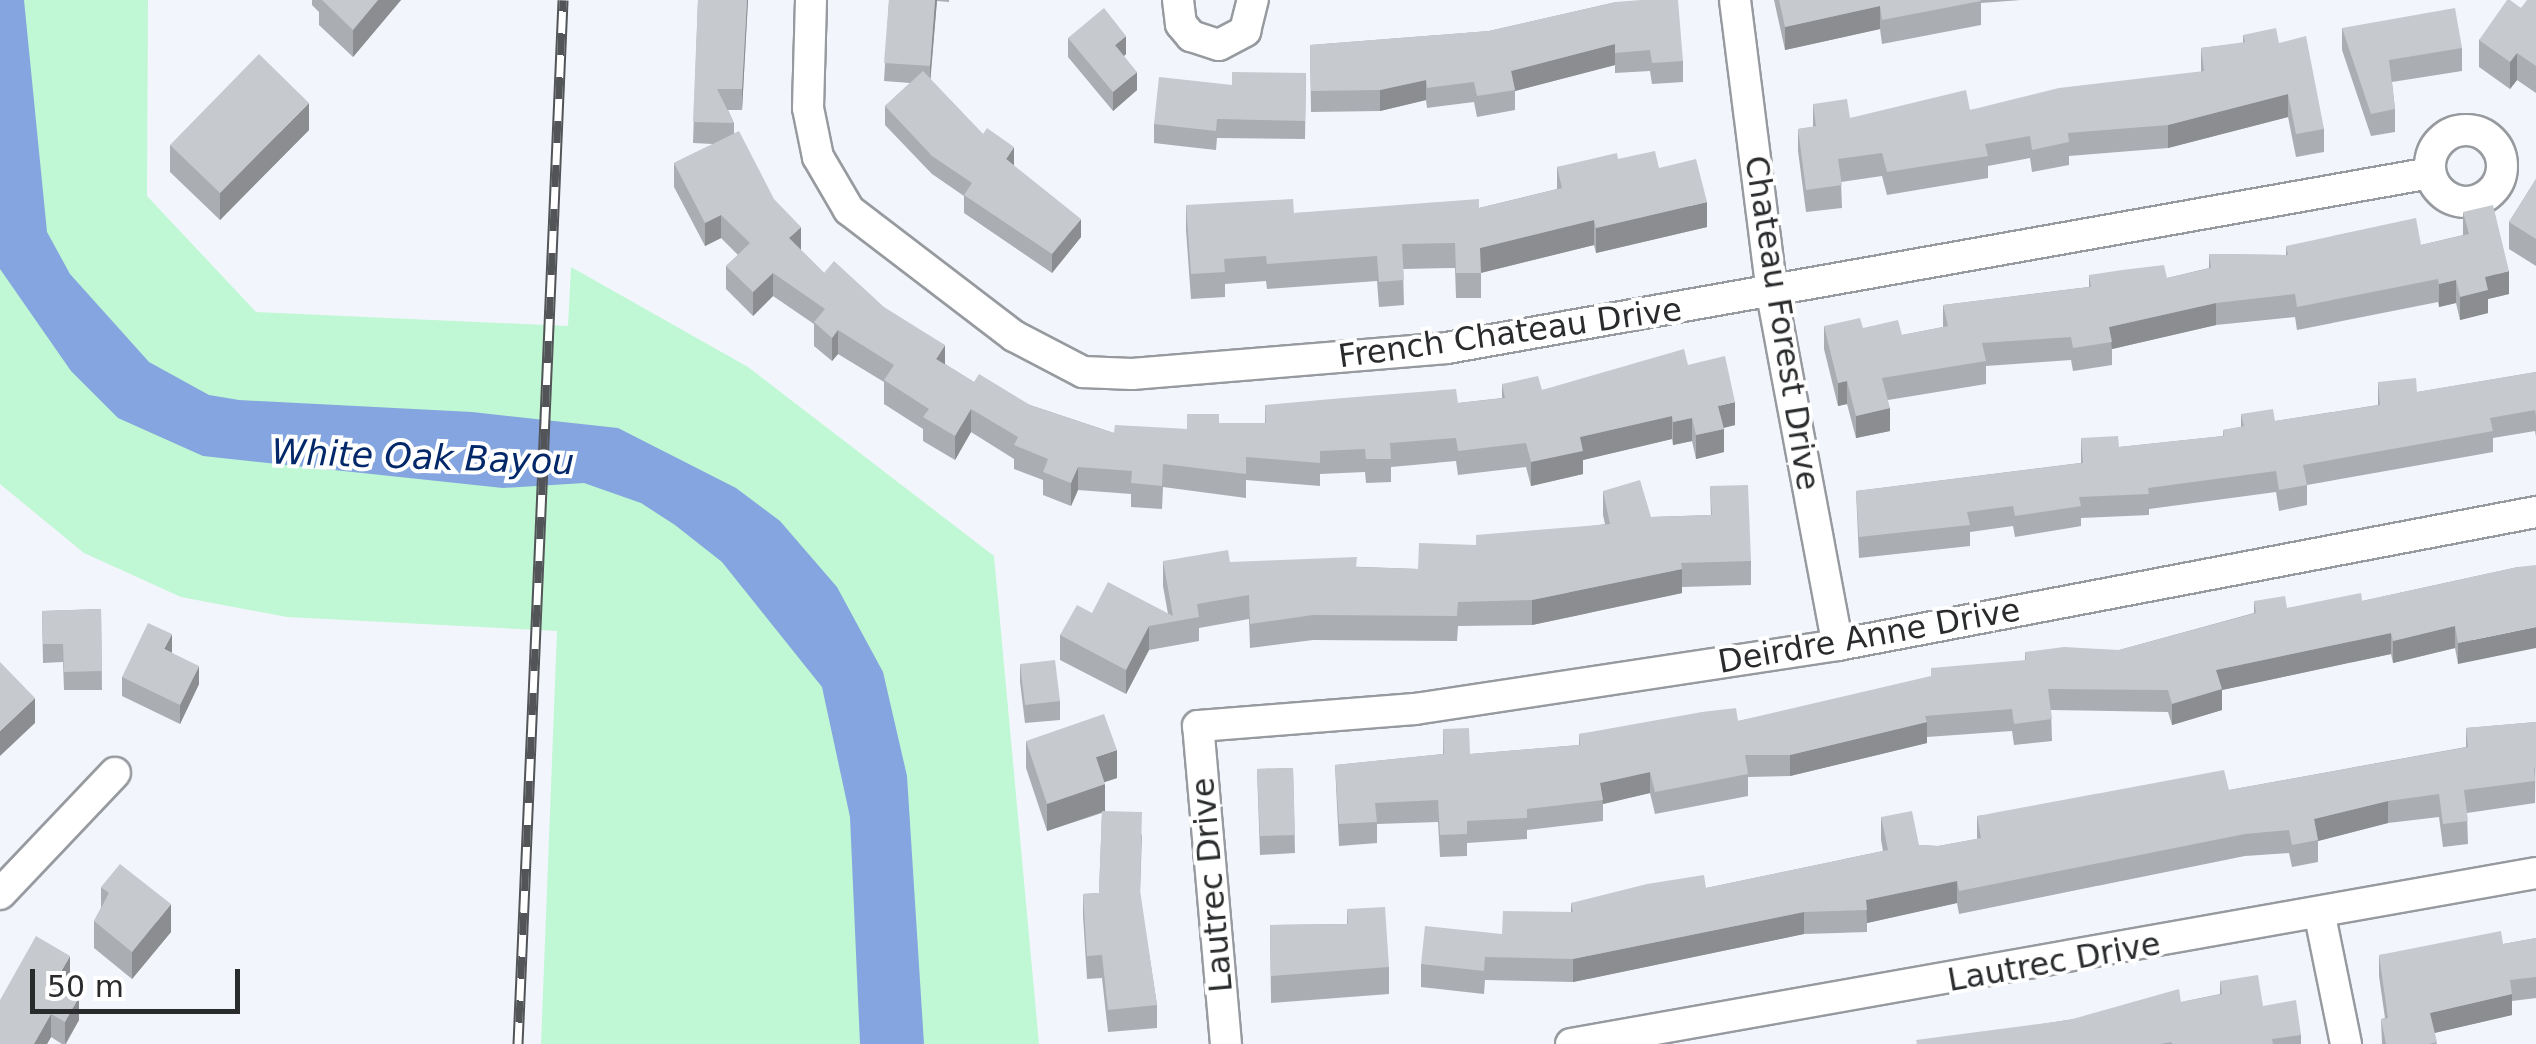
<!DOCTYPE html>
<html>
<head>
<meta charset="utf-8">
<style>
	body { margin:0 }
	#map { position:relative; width:2536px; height:1044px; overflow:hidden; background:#f2f6fc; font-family:"DejaVu Sans",sans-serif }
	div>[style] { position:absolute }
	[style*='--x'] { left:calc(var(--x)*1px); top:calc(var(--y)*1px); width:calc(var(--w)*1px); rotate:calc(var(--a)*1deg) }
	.green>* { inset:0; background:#c0f7d4 }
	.water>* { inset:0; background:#84a5df }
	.roads { filter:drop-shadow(2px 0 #979a9f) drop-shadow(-2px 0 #979a9f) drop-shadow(0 2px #979a9f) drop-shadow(0 -2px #979a9f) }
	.street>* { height:30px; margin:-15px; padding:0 15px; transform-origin:15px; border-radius:15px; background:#fff }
	.street>.ring { margin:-15px; padding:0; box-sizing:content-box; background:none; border:30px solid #fff; border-radius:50% }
	.rail>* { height:11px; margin-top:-5.5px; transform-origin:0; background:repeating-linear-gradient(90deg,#fff 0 22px,#525457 0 44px); box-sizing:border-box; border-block:2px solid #525457 }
	.wall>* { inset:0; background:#aaadb1 }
	.shaded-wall>* { inset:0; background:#8b8d90 }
	.building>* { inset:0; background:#c6c9ce }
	span { translate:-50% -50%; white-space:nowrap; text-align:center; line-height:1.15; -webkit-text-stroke:8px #fff; paint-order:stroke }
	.street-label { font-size:32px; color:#292b2d }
	.water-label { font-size:35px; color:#03286a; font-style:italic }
	.scale { position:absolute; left:30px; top:969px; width:210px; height:45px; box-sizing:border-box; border:5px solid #292b2d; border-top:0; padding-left:12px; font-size:30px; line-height:35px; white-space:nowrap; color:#292b2d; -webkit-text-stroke:8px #fff; paint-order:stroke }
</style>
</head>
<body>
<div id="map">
	<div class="green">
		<i style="clip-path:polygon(0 0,148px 0,147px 196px,256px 312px,568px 326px,571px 267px,748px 367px,994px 556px,1039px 1044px,541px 1044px,557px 631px,287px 617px,181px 597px,84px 553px,0 484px)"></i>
	</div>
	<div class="water">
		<i style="clip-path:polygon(0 0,24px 0,47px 232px,70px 274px,149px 362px,209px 395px,239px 400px,472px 412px,618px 428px,736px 488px,780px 521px,837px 587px,883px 672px,907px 776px,924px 1044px,860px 1044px,850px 817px,822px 687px,722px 562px,675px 525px,641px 503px,584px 483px,503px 488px,203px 456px,118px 418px,71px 371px,0 269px)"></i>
	</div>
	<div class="roads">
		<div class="street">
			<i style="--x:811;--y:0;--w:108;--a:91.6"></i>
			<i style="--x:808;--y:108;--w:50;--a:78.5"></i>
			<i style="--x:818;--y:157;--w:61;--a:59.7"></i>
			<i style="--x:849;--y:210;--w:208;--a:37.4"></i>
			<i style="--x:1014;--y:336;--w:78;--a:27.6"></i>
			<i style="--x:1083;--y:372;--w:49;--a:2.3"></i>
			<i style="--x:1132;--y:374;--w:316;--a:-4.7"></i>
			<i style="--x:1447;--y:348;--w:998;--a:-10.09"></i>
			<i style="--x:1178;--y:0;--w:24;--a:83"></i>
			<i style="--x:1181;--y:24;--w:16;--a:50"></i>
			<i style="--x:1191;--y:36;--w:29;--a:18"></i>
			<i style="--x:1219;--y:45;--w:30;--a:-28"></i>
			<i style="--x:1245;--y:31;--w:32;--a:-76"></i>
			<i style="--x:1735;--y:0;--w:296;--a:82.8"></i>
			<i style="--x:1772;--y:294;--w:357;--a:79.4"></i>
			<i class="ring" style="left:2430px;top:130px;width:42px;height:42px"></i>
			<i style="--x:0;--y:894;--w:167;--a:-46.5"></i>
			<i style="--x:2320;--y:916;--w:131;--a:78.5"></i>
			<i style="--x:1226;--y:1044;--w:319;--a:-95"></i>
			<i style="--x:1198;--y:726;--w:218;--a:-4.5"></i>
			<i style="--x:1415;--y:709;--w:428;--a:-8.6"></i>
			<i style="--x:1838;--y:645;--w:711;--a:-10.79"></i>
			<i style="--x:1571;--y:1044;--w:980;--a:-10.05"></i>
		</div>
	</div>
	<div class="rail">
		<i style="--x:518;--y:1044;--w:1045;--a:-87.53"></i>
	</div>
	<div class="wall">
		<i style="clip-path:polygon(312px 0,401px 0,353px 57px,319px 25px,319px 12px,312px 5px)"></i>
		<i style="clip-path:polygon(698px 0,748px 0,742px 110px,728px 110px,734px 123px,734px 133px,801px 250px,824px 273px,945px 364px,974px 382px,1030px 405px,1114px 433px,1187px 429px,1219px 423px,1265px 423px,1265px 405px,1458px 403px,1502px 398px,1502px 384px,1542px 390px,1688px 365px,1735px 425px,1724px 428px,1724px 452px,1696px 459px,1692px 441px,1673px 445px,1672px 439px,1583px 460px,1583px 474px,1531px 486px,1526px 467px,1458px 475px,1456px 461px,1391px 467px,1391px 482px,1366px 483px,1365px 472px,1320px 474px,1320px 486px,1246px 480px,1246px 498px,1163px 487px,1162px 509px,1131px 507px,1131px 494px,1078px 490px,1071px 506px,1043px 495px,1043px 480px,1014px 469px,1014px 459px,971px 432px,955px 460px,923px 441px,923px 429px,884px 404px,884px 382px,838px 354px,832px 361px,814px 346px,814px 324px,773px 296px,753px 316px,726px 289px,726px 266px,738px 255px,721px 238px,705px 246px,674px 187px,674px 163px,713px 144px,693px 143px)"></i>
		<i style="clip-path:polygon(889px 0,949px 0,949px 2px,937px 1px,930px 79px,1081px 237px,1052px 273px,964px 213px,964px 196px,932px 174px,885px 125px,885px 106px,910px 83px,884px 81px)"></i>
		<i style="clip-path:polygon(1774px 0,2021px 0,1981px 3px,1981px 25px,1882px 44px,1880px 29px,1785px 50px)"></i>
		<i style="clip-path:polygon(2536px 0,2536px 93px,2517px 80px,2510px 89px,2479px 67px,2479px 40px,2521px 8px)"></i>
		<i style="clip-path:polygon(1616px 2px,1683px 61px,1683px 82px,1652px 84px,1650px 71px,1615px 73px,1615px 65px,1515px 91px,1515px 110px,1477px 117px,1474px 102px,1427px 108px,1426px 100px,1380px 111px,1311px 112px,1310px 45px,1489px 31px)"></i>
		<i style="clip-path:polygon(2342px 28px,2462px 48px,2462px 71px,2392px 82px,2395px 109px,2395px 132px,2371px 136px,2342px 50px)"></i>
		<i style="clip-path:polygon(2243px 35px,2279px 43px,2324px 129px,2324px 152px,2296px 157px,2288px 117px,2168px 148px,2069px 156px,2069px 165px,2032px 172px,2030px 158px,1988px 166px,1988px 178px,1887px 195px,1882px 176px,1841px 182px,1842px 208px,1806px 212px,1798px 151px,1798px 129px,1813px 127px,1813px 104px,1850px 118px,1970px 110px,2201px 72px,2201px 48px,2243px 43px)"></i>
		<i style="clip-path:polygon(1068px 38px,1126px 54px,1124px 56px,1137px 90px,1113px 111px,1068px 57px)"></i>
		<i style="clip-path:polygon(1306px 73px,1305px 139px,1217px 138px,1216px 150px,1154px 143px,1154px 124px,1232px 85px)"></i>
		<i style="clip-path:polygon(309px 130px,220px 220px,170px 172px,170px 145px)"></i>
		<i style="clip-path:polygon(1618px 159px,1659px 168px,1707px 227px,1596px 253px,1594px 245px,1481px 273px,1481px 298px,1456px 298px,1455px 268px,1403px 269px,1404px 305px,1379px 307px,1377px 281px,1267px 289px,1266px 281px,1225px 284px,1225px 297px,1191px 299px,1186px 230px,1186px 205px,1294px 213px,1479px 208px,1557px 189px,1557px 167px)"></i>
		<i style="clip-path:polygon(2536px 179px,2536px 266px,2509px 249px,2509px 222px)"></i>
		<i style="clip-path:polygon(2463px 212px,2509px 294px,2488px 299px,2488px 313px,2460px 320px,2456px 303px,2439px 307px,2438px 302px,2297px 330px,2295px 317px,2216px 325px,2112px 349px,2112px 365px,2073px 371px,2071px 360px,1986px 366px,1986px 384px,1888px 400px,1890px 431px,1856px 438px,1847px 404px,1838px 406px,1824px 349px,1824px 326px,1863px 328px,1902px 335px,1943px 327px,1943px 305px,2089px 287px,2089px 275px,2167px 278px,2209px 268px,2209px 254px,2286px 255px,2286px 246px,2421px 245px,2463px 235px)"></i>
		<i style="clip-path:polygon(2536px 372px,2536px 437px,2535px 431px,2493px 438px,2493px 452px,2307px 485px,2307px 505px,2279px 511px,2276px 492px,2149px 509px,2149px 515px,2081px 518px,2081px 526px,2015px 537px,2013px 526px,1970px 532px,1970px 546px,1859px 558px,1856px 491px,2081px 463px,2081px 438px,2119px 447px,2223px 436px,2223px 430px,2241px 427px,2241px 414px,2275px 421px,2378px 405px,2378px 382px,2417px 392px)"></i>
		<i style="clip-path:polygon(1710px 486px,1751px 561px,1751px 585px,1682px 587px,1682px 593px,1532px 625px,1458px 626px,1457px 641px,1313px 640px,1250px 648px,1249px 619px,1199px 628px,1199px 641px,1149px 650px,1126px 694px,1060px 660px,1060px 635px,1092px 613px,1168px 614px,1163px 586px,1163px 561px,1230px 562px,1418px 569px,1476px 545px,1605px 524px,1603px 515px,1603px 491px,1651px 517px,1711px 515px)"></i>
		<i style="clip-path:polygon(2518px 567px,2458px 664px,2455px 648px,2393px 663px,2391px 654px,2222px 690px,2222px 710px,2172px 725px,2168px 712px,2051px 710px,2052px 741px,2014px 745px,2012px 731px,1927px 737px,1927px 743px,1790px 776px,1748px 777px,1748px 796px,1655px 814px,1650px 793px,1603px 804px,1603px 821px,1527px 830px,1527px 839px,1467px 843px,1467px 856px,1440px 857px,1438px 822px,1377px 824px,1377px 843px,1339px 846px,1335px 765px,1443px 754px,1443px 729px,1470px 754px,1579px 745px,1579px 734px,1738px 721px,2025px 661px,2025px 652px,2119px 650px,2254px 613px,2254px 601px,2287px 608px,2362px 601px)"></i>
		<i style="clip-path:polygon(101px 609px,102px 690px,64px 690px,63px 662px,43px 663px,42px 611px)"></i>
		<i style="clip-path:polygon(172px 653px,199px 684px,180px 724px,122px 696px,122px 677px)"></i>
		<i style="clip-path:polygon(1020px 664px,1060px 701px,1060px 720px,1025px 723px,1020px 682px)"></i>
		<i style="clip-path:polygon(2536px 722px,2535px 803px,2467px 813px,2468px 844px,2443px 847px,2439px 817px,2388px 823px,2318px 841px,2318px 862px,2292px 867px,2289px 853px,2245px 856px,1959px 914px,1957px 903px,1867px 923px,1867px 932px,1804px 934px,1573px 982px,1485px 980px,1484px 994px,1421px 987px,1421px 964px,1502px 934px,1571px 912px,1571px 903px,1706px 888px,1883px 851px,1881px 840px,1881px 817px,1919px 845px,1938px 846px,1977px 839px,1977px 816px,2229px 790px,2466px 747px,2466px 728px)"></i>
		<i style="clip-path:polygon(1026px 741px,1117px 778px,1104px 782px,1105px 811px,1142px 835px,1140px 895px,1157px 1005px,1157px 1028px,1108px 1032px,1102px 978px,1087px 979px,1083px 916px,1083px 894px,1099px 893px,1102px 813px,1047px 831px,1026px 768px)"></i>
		<i style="clip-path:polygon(1293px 768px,1295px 853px,1260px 855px,1257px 769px)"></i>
		<i style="clip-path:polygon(101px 887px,171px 932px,132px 979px,94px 948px,94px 921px,101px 908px)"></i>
		<i style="clip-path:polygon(1347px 909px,1389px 967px,1389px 994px,1271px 1003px,1270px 925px,1347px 924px)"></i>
		<i style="clip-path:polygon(2536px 938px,2536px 998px,2512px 1001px,2512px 1015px,2434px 1033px,2437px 1044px,2382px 1044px,2381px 1019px,2385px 1018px,2379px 976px,2379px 955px,2503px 944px)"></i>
		<i style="clip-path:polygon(70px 979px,65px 988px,79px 1020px,66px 1044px,62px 1044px,51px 1037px,47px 1044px,0 1044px)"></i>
		<i style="clip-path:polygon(2220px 981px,2263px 1006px,2301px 1035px,2301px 1044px,1916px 1044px,2181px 1002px,2220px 994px)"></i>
	</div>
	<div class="shaded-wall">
		<i style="clip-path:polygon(378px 0,401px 0,353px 57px,353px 30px)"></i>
		<i style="clip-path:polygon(747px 0,748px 0,742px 110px,742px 89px)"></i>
		<i style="clip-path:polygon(935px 0,937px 0,930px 85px,930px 66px)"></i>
		<i style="clip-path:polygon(1880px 6px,1880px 29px,1785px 50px,1785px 27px)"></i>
		<i style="clip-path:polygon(1126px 36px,1126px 54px,1115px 64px,1115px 45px)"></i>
		<i style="clip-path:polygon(1615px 44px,1615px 65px,1515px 91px,1511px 71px)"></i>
		<i style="clip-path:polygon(2517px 53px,2517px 80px,2510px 89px,2510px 62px)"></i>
		<i style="clip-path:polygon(1137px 72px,1137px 90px,1113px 111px,1113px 92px)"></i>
		<i style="clip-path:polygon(1426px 80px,1426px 100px,1380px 111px,1380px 90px)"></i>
		<i style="clip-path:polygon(2288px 94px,2288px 117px,2168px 148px,2168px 125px)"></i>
		<i style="clip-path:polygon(309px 103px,309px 130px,220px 220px,220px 193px)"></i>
		<i style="clip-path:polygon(1014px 147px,1014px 166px,1006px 159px)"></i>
		<i style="clip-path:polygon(1707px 202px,1707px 227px,1596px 253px,1596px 228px)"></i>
		<i style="clip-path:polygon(721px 215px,721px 238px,705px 246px,705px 223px)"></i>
		<i style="clip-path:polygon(1081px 219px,1081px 237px,1052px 273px,1052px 254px)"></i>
		<i style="clip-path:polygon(1594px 220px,1594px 245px,1480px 273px,1480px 248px)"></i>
		<i style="clip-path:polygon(801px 227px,801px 250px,789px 238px)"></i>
		<i style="clip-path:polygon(2509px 271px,2509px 294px,2488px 299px,2488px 313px,2460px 320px,2460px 297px,2485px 277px)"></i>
		<i style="clip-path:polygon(773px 273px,773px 296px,753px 316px,753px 292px)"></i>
		<i style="clip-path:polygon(2456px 280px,2456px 303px,2439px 307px,2439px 284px)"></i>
		<i style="clip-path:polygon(2216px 303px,2216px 325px,2112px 349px,2109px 327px)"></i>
		<i style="clip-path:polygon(838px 330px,838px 354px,832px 361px,832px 338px)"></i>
		<i style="clip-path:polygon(945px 345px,945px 368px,936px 359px)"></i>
		<i style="clip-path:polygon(1847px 381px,1847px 404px,1838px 406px,1838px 383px)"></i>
		<i style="clip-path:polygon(1735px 402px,1735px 425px,1718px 429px,1718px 406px)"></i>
		<i style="clip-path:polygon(1890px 408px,1890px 431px,1856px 438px,1856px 416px)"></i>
		<i style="clip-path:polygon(971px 409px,971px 432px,955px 460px,955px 436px)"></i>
		<i style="clip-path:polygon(1672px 416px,1672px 439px,1583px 460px,1583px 474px,1531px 486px,1531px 462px,1580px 437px)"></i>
		<i style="clip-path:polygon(1692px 418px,1692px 441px,1673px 445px,1673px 422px)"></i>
		<i style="clip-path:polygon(1724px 429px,1724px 452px,1696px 459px,1696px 435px)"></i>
		<i style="clip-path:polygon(1078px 467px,1078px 490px,1071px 506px,1071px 483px)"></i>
		<i style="clip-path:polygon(1682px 569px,1682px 593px,1532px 625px,1532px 600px)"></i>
		<i style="clip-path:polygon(1149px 626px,1149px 650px,1126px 694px,1126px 670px)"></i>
		<i style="clip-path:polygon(2455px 626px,2455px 648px,2393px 663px,2393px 641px)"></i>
		<i style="clip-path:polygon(2536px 627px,2536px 648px,2458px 664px,2458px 643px)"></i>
		<i style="clip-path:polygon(2391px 633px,2391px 654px,2222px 690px,2222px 710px,2172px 725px,2172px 704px,2216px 670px)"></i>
		<i style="clip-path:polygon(172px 634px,172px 653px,164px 649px)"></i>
		<i style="clip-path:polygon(199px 666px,199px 684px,180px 724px,180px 705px)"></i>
		<i style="clip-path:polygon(35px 698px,35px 723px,0 756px,0 731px)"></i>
		<i style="clip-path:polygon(1927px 722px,1927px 743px,1790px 776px,1790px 755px)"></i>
		<i style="clip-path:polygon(1117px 750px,1117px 778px,1096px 785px,1096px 757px)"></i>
		<i style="clip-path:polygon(1650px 772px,1650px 793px,1603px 804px,1600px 783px)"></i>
		<i style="clip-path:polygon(1105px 784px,1105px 811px,1047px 831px,1047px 804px)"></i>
		<i style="clip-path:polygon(2388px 801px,2388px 823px,2318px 841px,2314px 819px)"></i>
		<i style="clip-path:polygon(1957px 881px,1957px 903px,1867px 923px,1866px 900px)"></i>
		<i style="clip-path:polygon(171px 904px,171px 932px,132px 979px,132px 952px)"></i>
		<i style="clip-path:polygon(1804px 912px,1804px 934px,1573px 982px,1573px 959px)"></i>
		<i style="clip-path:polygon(70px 956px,70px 979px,55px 1005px,55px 982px)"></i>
		<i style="clip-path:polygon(2512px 994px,2512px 1015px,2430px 1034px,2430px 1013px)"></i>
		<i style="clip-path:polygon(79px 997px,79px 1020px,65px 1044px,65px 1022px)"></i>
		<i style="clip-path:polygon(51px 1014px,51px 1037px,47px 1044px,34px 1044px)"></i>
	</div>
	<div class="building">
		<i style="clip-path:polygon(322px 0,378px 0,353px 30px)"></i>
		<i style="clip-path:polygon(698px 0,747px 0,742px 89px,717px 89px,734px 123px,693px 122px)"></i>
		<i style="clip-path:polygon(889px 0,935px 0,930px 66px,884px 63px)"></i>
		<i style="clip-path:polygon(1641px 0,1678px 0,1683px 61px,1652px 63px,1650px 50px,1615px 53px,1615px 44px,1511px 71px,1515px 90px,1477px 96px,1474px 82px,1427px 88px,1426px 80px,1380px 90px,1311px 91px,1310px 45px,1489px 31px,1616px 2px)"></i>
		<i style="clip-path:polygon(1779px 0,1980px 0,1981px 1px,1882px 20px,1880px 6px,1785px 27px)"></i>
		<i style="clip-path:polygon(2507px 0,2510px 0,2521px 8px,2527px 0,2536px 0,2536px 66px,2517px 53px,2510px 62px,2479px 40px)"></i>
		<i style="clip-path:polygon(1104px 8px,1126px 36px,1115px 45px,1137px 72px,1113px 92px,1068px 38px)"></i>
		<i style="clip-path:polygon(2455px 8px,2462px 48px,2389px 60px,2395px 109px,2371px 114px,2342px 28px)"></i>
		<i style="clip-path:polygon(2276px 28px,2279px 43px,2306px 36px,2324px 129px,2296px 134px,2288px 94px,2168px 125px,2068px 133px,2069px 142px,2032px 150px,2030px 136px,1985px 144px,1988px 156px,1887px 172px,1882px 153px,1838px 159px,1842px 185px,1806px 190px,1798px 129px,1816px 126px,1813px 104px,1847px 99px,1850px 118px,1966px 90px,1970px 110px,2059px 88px,2204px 71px,2201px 48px,2245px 42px,2243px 35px)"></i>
		<i style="clip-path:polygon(259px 54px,309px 103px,220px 193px,170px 145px)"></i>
		<i style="clip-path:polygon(923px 71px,983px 134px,987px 128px,1014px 147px,1006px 159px,1081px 219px,1052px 254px,964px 195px,972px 183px,932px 156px,885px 106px)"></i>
		<i style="clip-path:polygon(1232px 72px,1306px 73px,1305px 121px,1217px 119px,1216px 131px,1154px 124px,1159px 77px,1232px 85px)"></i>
		<i style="clip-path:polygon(739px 131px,774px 199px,801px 227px,789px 238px,824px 273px,834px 261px,884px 307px,945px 345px,936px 359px,974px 382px,979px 374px,1030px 405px,1114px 433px,1115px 425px,1187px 429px,1187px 414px,1219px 414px,1219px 423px,1266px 423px,1265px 405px,1343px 398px,1456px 389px,1458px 403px,1505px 398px,1502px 384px,1538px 376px,1542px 390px,1684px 349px,1688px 365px,1725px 356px,1735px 402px,1718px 406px,1724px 429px,1696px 435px,1692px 418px,1673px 422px,1672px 416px,1580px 437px,1583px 451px,1531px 462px,1526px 443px,1458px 451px,1456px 438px,1390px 443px,1391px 459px,1366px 459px,1365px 449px,1320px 451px,1320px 463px,1246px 457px,1246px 474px,1163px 464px,1162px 486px,1131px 483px,1132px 471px,1078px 467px,1071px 483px,1043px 472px,1048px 459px,1014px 445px,1018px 437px,971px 409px,955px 436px,923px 417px,929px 409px,884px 380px,894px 365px,838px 330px,832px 338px,814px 322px,825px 309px,773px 273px,753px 292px,726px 266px,750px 243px,721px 215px,705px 223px,674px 163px)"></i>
		<i style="clip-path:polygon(1655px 151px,1659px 168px,1696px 159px,1707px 202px,1596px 228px,1594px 220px,1480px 248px,1481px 273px,1456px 273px,1455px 243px,1402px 244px,1404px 280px,1379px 282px,1377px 256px,1267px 264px,1266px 256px,1224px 259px,1225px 272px,1191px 274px,1186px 205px,1293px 199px,1294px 213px,1479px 199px,1479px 208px,1562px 188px,1557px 167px,1617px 153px,1618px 159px)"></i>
		<i style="clip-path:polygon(2536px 179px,2536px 239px,2509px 222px)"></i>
		<i style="clip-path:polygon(2493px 205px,2509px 271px,2485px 277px,2488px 290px,2460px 297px,2456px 280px,2439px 284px,2438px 279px,2297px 307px,2295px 294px,2216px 303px,2109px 327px,2112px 342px,2073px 348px,2071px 337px,1982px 343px,1986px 361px,1882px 378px,1890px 408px,1856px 416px,1847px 381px,1838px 383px,1824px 326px,1860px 318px,1863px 328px,1898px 320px,1902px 335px,1948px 326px,1943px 305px,2091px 287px,2089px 275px,2122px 270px,2164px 265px,2167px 278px,2211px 268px,2209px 254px,2288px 255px,2286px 246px,2416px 218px,2421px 245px,2469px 234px,2463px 212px)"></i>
		<i style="clip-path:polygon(2536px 372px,2536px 416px,2535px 410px,2490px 418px,2493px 431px,2303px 465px,2307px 485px,2279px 490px,2276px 471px,2148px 488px,2149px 494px,2079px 497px,2081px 506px,2015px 516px,2013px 506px,1967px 512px,1970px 525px,1859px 537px,1856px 491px,2083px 463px,2081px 438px,2118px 436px,2119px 447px,2224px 436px,2223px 430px,2244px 426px,2241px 414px,2273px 409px,2275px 421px,2380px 405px,2378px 382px,2416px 378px,2417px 392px)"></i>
		<i style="clip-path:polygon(1640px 480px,1651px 517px,1712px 515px,1710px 486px,1748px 485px,1751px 561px,1681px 563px,1682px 569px,1532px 600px,1458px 602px,1457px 616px,1313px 615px,1250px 624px,1249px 595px,1197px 604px,1199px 617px,1149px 626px,1126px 670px,1060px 635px,1077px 605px,1092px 613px,1108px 582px,1173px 616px,1163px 561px,1228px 550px,1230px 562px,1357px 557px,1356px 567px,1418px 569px,1419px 543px,1476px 545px,1476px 535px,1610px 524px,1603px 491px)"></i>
		<i style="clip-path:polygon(2536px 565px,2536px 627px,2458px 643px,2455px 626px,2393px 641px,2391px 633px,2216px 670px,2222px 689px,2172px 704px,2168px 690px,2048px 689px,2052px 719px,2014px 724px,2012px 709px,1925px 716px,1927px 722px,1790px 755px,1745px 755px,1748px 774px,1655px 792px,1650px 772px,1600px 783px,1603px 800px,1527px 809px,1527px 818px,1467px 821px,1467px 834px,1440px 835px,1438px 800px,1375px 803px,1377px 822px,1339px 824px,1335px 765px,1444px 754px,1443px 729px,1469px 728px,1470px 754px,1580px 745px,1579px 734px,1702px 712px,1736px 708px,1738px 721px,1931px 676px,1931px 668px,2026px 660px,2025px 652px,2064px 647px,2119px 650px,2256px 613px,2254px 601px,2285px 596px,2287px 608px,2361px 593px,2362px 601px,2518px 567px)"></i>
		<i style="clip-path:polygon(101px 609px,102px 671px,64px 672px,63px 644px,43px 644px,42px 611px)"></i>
		<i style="clip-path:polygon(148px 623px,172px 634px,164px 649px,199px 666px,180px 705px,122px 677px)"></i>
		<i style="clip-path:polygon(1055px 660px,1060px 701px,1025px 705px,1020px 664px)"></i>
		<i style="clip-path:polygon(0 662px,35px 698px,0 731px)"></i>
		<i style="clip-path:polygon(1104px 714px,1117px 750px,1096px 757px,1105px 784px,1047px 804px,1026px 741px)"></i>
		<i style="clip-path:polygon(2536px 722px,2536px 768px,2534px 768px,2535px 781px,2464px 790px,2468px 821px,2443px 824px,2439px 794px,2388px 801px,2314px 819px,2318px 840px,2292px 845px,2289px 830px,2245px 834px,1959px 891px,1957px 881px,1866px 900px,1867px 910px,1804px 912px,1573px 959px,1485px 957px,1484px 971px,1421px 964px,1425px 926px,1502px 934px,1503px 911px,1573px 912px,1571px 903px,1647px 884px,1704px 875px,1706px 888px,1888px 850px,1881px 817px,1912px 811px,1919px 845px,1938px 846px,1981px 838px,1977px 816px,2224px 770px,2229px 790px,2468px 747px,2466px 728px)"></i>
		<i style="clip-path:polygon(1293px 768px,1295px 835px,1260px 836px,1257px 769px)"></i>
		<i style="clip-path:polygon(1102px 811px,1142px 812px,1140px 890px,1157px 1005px,1108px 1010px,1102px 955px,1087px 956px,1083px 894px,1099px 893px)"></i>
		<i style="clip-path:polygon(120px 864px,171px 904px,132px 952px,94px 921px,109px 893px,101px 887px)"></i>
		<i style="clip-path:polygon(1385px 907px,1389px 967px,1271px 976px,1270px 925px,1348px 924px,1347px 909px)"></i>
		<i style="clip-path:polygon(2501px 931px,2503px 944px,2536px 938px,2536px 977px,2510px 980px,2512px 994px,2430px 1013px,2437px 1042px,2429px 1044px,2386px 1044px,2381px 1019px,2388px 1018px,2379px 955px)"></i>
		<i style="clip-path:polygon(36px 936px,70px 956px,55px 982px,79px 997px,65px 1022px,51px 1014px,34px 1044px,0 1044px,0 1000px)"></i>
		<i style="clip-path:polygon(2258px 975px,2263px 1006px,2296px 1000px,2301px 1035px,2272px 1039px,2273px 1044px,2172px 1044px,2171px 1042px,2161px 1044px,1917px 1044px,1916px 1040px,2069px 1020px,2179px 989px,2181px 1002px,2222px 994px,2220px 981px)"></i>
	</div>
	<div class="street-label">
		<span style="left:1782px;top:323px;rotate:81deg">Chateau Forest Drive</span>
		<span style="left:1510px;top:333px;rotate:-8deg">French Chateau Drive</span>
		<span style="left:1869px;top:636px;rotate:-10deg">Deirdre Anne Drive</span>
		<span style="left:1212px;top:885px;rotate:-95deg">Lautrec Drive</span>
		<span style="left:2054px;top:962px;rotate:-10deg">Lautrec Drive</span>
	</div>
	<div class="water-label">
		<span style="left:423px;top:457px;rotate:2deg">White Oak Bayou</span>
	</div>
	<div class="scale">50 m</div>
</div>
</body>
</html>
